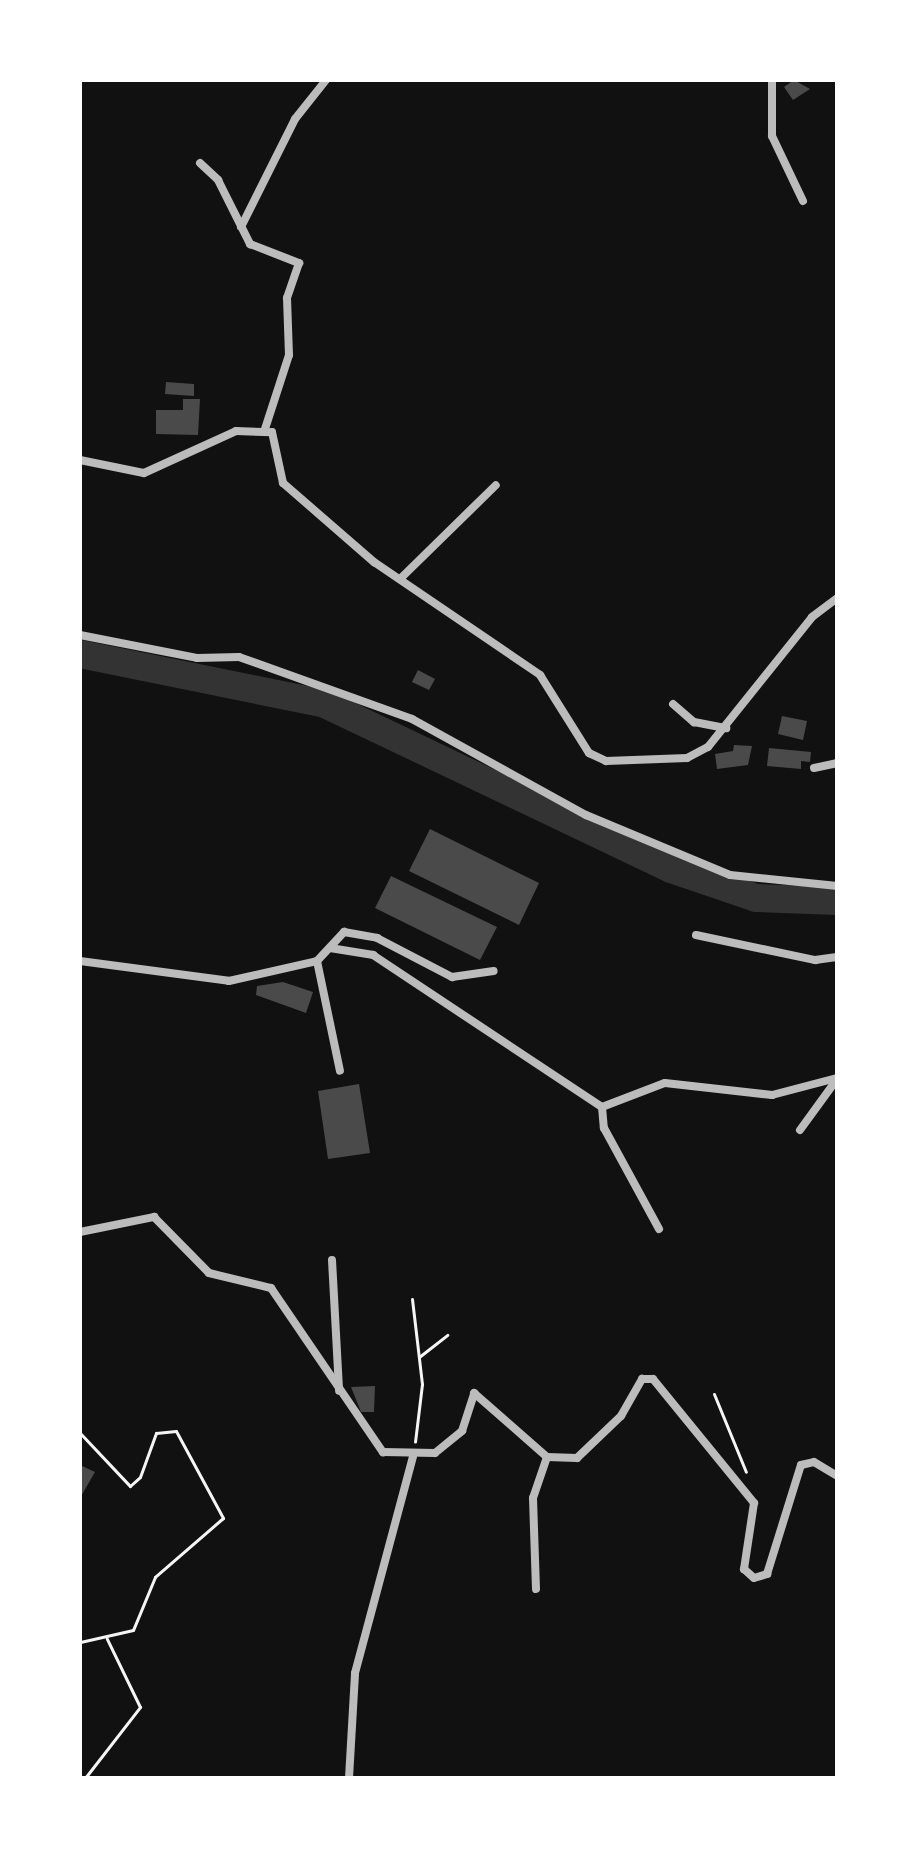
<!DOCTYPE html>
<html>
<head>
<meta charset="utf-8">
<style>
	body { margin:0 }
	#map { position:relative; width:917px; height:1858px; overflow:hidden; background:#111; font-family:Overpass,sans-serif }
	div>[style] { position:absolute }
	[style*='--x'] { left:calc(var(--x)*1px); top:calc(var(--y)*1px); width:calc(var(--w)*1px); rotate:calc(var(--a)*1deg) }
	.river>* { height:28px; margin:-14px; padding:0 14px; transform-origin:14px; border-radius:14px; background:#333 }
	.building>* { inset:0; background:#4a4a4a }
	.path>* { height:3px; margin:-1.5px; padding:0 1.5px; transform-origin:1.5px; border-radius:1.5px; background:#f5f5f5 }
	.minor>* { height:8px; margin:-4px; padding:0 4px; transform-origin:4px; border-radius:4px; background:#bcbcbc }
	span { translate:-50% -50%; white-space:nowrap; text-align:center; line-height:1.15; -webkit-text-stroke:6px #fff; paint-order:stroke }
	.frame { position:absolute; inset:0; border:82px solid #fff; pointer-events:none }
</style>
</head>
<body>
<div id="map">
	<div class="river">
		<i style="--x:80;--y:654;--w:250;--a:11.5"></i>
		<i style="--x:325;--y:704;--w:383;--a:25.5"></i>
		<i style="--x:671;--y:869;--w:90;--a:18.8"></i>
		<i style="--x:756;--y:898;--w:81;--a:2.1"></i>
	</div>
	<div class="building">
		<i style="clip-path:polygon(794px 80px,810px 89px,793px 100px,784px 87px)"></i>
		<i style="clip-path:polygon(166px 382px,194px 384px,194px 396px,165px 394px)"></i>
		<i style="clip-path:polygon(183px 399px,200px 399px,198px 435px,156px 434px,156px 410px,183px 410px)"></i>
		<i style="clip-path:polygon(418px 670px,435px 679px,429px 690px,412px 682px)"></i>
		<i style="clip-path:polygon(782px 716px,807px 721px,803px 740px,778px 734px)"></i>
		<i style="clip-path:polygon(734px 745px,752px 746px,748px 765px,717px 769px,715px 754px,733px 751px)"></i>
		<i style="clip-path:polygon(769px 748px,811px 752px,810px 762px,801px 761px,801px 769px,767px 766px)"></i>
		<i style="clip-path:polygon(430px 829px,539px 883px,519px 925px,409px 871px)"></i>
		<i style="clip-path:polygon(391px 876px,497px 927px,480px 960px,375px 908px)"></i>
		<i style="clip-path:polygon(283px 982px,313px 992px,306px 1013px,256px 995px,257px 986px)"></i>
		<i style="clip-path:polygon(359px 1084px,370px 1153px,328px 1159px,318px 1091px)"></i>
		<i style="clip-path:polygon(375px 1386px,374px 1412px,361px 1412px,351px 1387px)"></i>
		<i style="clip-path:polygon(80px 1465px,95px 1472px,80px 1498px)"></i>
	</div>
	<div class="path">
		<i style="--x:412;--y:1299;--w:86;--a:83.3"></i>
		<i style="--x:422;--y:1384;--w:58;--a:96.9"></i>
		<i style="--x:419;--y:1357;--w:36;--a:-38"></i>
		<i style="--x:714;--y:1394;--w:84;--a:67.7"></i>
		<i style="--x:80;--y:1433;--w:73;--a:46.7"></i>
		<i style="--x:130;--y:1486;--w:13;--a:-42"></i>
		<i style="--x:140;--y:1477;--w:47;--a:-70"></i>
		<i style="--x:156;--y:1433;--w:20;--a:-6"></i>
		<i style="--x:176;--y:1431;--w:99;--a:61.6"></i>
		<i style="--x:223;--y:1518;--w:90;--a:139.1"></i>
		<i style="--x:155;--y:1577;--w:57;--a:112.5"></i>
		<i style="--x:133;--y:1630;--w:54;--a:167.2"></i>
		<i style="--x:85;--y:1778;--w:90;--a:-52.2"></i>
		<i style="--x:140;--y:1707;--w:76;--a:-115.9"></i>
	</div>
	<div class="minor">
		<i style="--x:772;--y:80;--w:56;--a:90"></i>
		<i style="--x:772;--y:136;--w:72;--a:64.5"></i>
		<i style="--x:200;--y:163;--w:25;--a:43"></i>
		<i style="--x:218;--y:180;--w:72;--a:63.4"></i>
		<i style="--x:250;--y:244;--w:53;--a:21.2"></i>
		<i style="--x:299;--y:263;--w:37;--a:109"></i>
		<i style="--x:287;--y:298;--w:57;--a:88"></i>
		<i style="--x:289;--y:355;--w:78;--a:108"></i>
		<i style="--x:241;--y:227;--w:121;--a:-63.4"></i>
		<i style="--x:295;--y:119;--w:50;--a:-51.5"></i>
		<i style="--x:80;--y:460;--w:65;--a:11.5"></i>
		<i style="--x:144;--y:473;--w:101;--a:-24.5"></i>
		<i style="--x:236;--y:431;--w:36;--a:2"></i>
		<i style="--x:272;--y:432;--w:52;--a:77.8"></i>
		<i style="--x:283;--y:483;--w:121;--a:41"></i>
		<i style="--x:374;--y:562;--w:201;--a:34.2"></i>
		<i style="--x:540;--y:675;--w:92;--a:57.9"></i>
		<i style="--x:589;--y:753;--w:19;--a:25"></i>
		<i style="--x:606;--y:761;--w:81;--a:-2.1"></i>
		<i style="--x:687;--y:758;--w:24;--a:-28"></i>
		<i style="--x:708;--y:747;--w:166;--a:-51.3"></i>
		<i style="--x:812;--y:617;--w:31;--a:-37"></i>
		<i style="--x:400;--y:579;--w:134;--a:-44.4"></i>
		<i style="--x:80;--y:635;--w:119;--a:11.1"></i>
		<i style="--x:197;--y:658;--w:42;--a:-1.4"></i>
		<i style="--x:239;--y:657;--w:184;--a:19.7"></i>
		<i style="--x:412;--y:719;--w:199;--a:28.9"></i>
		<i style="--x:586;--y:815;--w:156;--a:22.6"></i>
		<i style="--x:730;--y:875;--w:108;--a:5.9"></i>
		<i style="--x:673;--y:704;--w:28;--a:41"></i>
		<i style="--x:694;--y:722;--w:33;--a:11"></i>
		<i style="--x:814;--y:768;--w:24;--a:-12"></i>
		<i style="--x:696;--y:935;--w:122;--a:11.9"></i>
		<i style="--x:815;--y:960;--w:22;--a:-8"></i>
		<i style="--x:330;--y:948;--w:44;--a:9.2"></i>
		<i style="--x:373;--y:955;--w:275;--a:33.6"></i>
		<i style="--x:602;--y:1107;--w:67;--a:-20.9"></i>
		<i style="--x:665;--y:1083;--w:108;--a:6.4"></i>
		<i style="--x:772;--y:1095;--w:67;--a:-14.7"></i>
		<i style="--x:80;--y:961;--w:150;--a:7.6"></i>
		<i style="--x:229;--y:981;--w:90;--a:-12.8"></i>
		<i style="--x:317;--y:961;--w:40;--a:-47"></i>
		<i style="--x:344;--y:932;--w:34;--a:10"></i>
		<i style="--x:377;--y:938;--w:85;--a:27.5"></i>
		<i style="--x:452;--y:977;--w:42;--a:-8.1"></i>
		<i style="--x:317;--y:961;--w:112;--a:78.2"></i>
		<i style="--x:602;--y:1107;--w:21;--a:85"></i>
		<i style="--x:604;--y:1128;--w:115;--a:61.4"></i>
		<i style="--x:800;--y:1130;--w:63;--a:-54"></i>
		<i style="--x:80;--y:1232;--w:76;--a:-11.5"></i>
		<i style="--x:154;--y:1217;--w:78;--a:45.5"></i>
		<i style="--x:209;--y:1273;--w:64;--a:13.6"></i>
		<i style="--x:271;--y:1288;--w:199;--a:55.7"></i>
		<i style="--x:383;--y:1452;--w:52;--a:1.1"></i>
		<i style="--x:435;--y:1453;--w:35;--a:-39"></i>
		<i style="--x:462;--y:1431;--w:40;--a:-72"></i>
		<i style="--x:474;--y:1393;--w:97;--a:41.2"></i>
		<i style="--x:547;--y:1457;--w:30;--a:2"></i>
		<i style="--x:577;--y:1458;--w:61;--a:-43.7"></i>
		<i style="--x:621;--y:1416;--w:43;--a:-60.4"></i>
		<i style="--x:642;--y:1379;--w:11;--a:0"></i>
		<i style="--x:653;--y:1379;--w:160;--a:50.8"></i>
		<i style="--x:754;--y:1503;--w:67;--a:98.6"></i>
		<i style="--x:744;--y:1569;--w:13;--a:42"></i>
		<i style="--x:754;--y:1578;--w:14;--a:-17"></i>
		<i style="--x:767;--y:1574;--w:114;--a:-72.7"></i>
		<i style="--x:801;--y:1465;--w:13;--a:-13"></i>
		<i style="--x:814;--y:1462;--w:27;--a:31"></i>
		<i style="--x:332;--y:1260;--w:131;--a:86.9"></i>
		<i style="--x:536;--y:1589;--w:91;--a:-91.9"></i>
		<i style="--x:533;--y:1498;--w:43;--a:-71.1"></i>
		<i style="--x:349;--y:1778;--w:105;--a:-86.7"></i>
		<i style="--x:355;--y:1673;--w:224;--a:-75"></i>
	</div>
	<div class="frame"></div>
</div>
</body>
</html>
